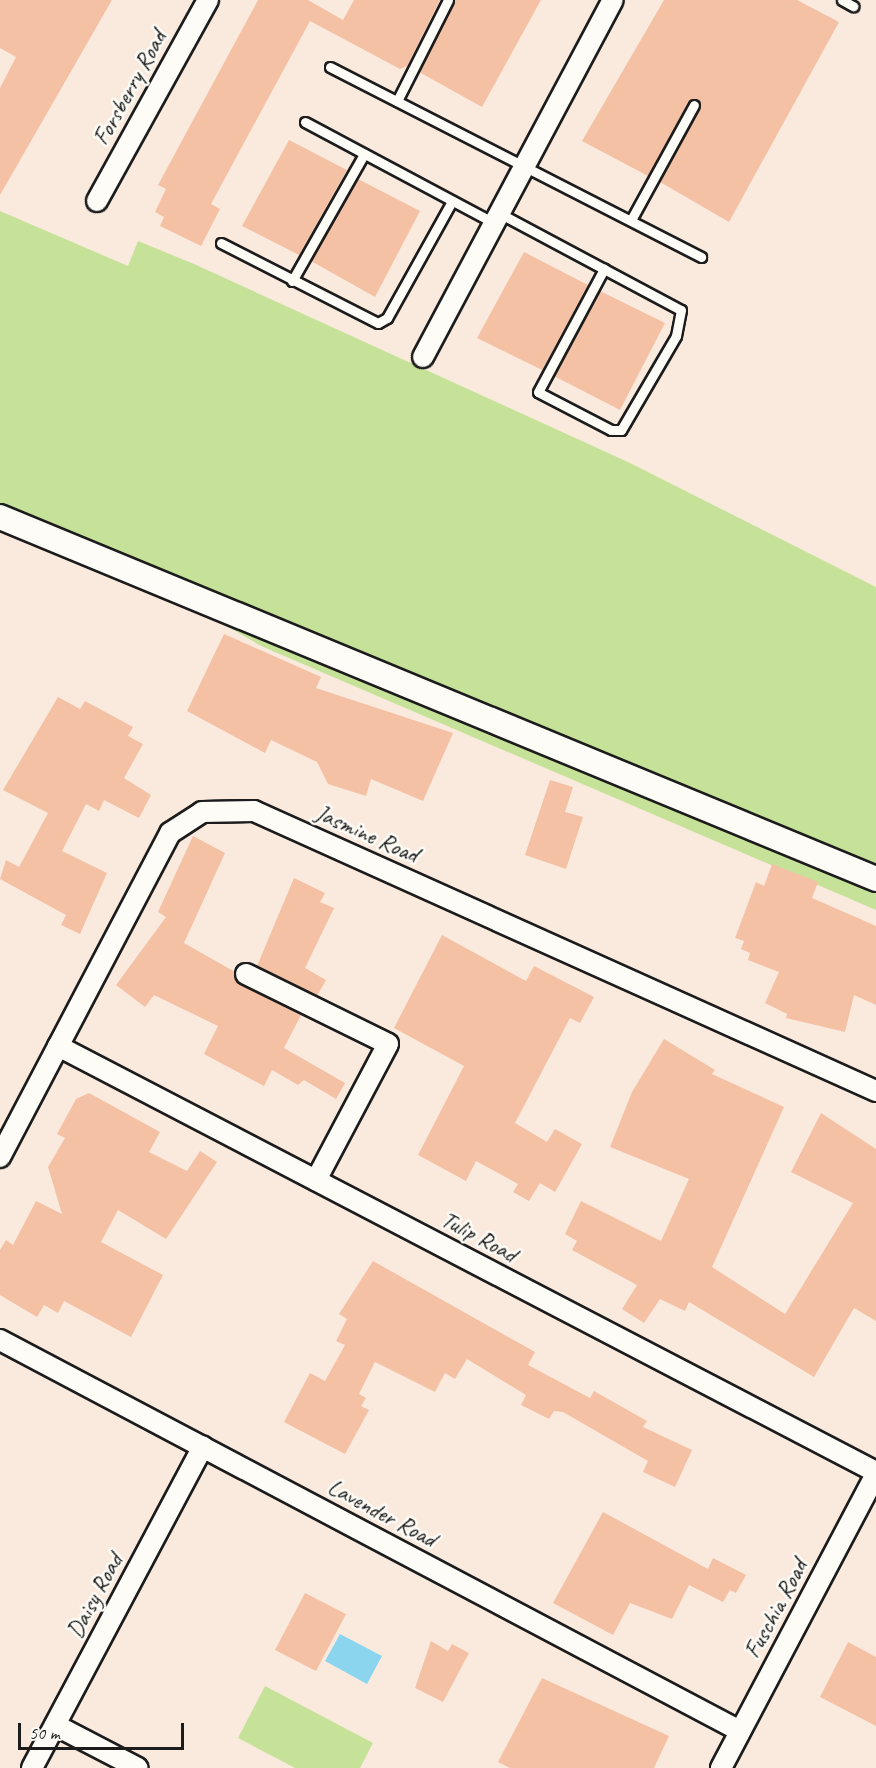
<!DOCTYPE html>
<html>
<head>
<meta charset="utf-8">
<style>
	body { margin:0 }
	#map { position:relative; width:876px; height:1768px; overflow:hidden; background:#faeade; font-family:Caveat,sans-serif }
	div>[style] { position:absolute }
	[style*='--x'] { left:calc(var(--x)*1px); top:calc(var(--y)*1px); width:calc(var(--w)*1px); rotate:calc(var(--a)*1deg) }
	.green>* { inset:0; background:#c6e299 }
	.water>* { inset:0; background:#8cd5ee }
	.building>* { inset:0; background:#f4c1a5 }
	.roads { filter:drop-shadow(2px 0 #1c1c1c) drop-shadow(-2px 0 #1c1c1c) drop-shadow(0 2px #1c1c1c) drop-shadow(0 -2px #1c1c1c) }
	.service>* { height:9px; margin:-4.5px; padding:0 4.5px; transform-origin:4.5px; border-radius:4.5px; background:#fdfcf7 }
	.minor>* { height:20px; margin:-10px; padding:0 10px; transform-origin:10px; border-radius:10px; background:#fdfcf7 }
	.tertiary>* { height:24px; margin:-12px; padding:0 12px; transform-origin:12px; border-radius:12px; background:#fdfcf7 }
	span { translate:-50% -50%; white-space:nowrap; text-align:center; line-height:1.15; -webkit-text-stroke:5px #fdfcf7; paint-order:stroke }
	.street-label { font-size:24px; color:#1c1c1c }
	.scale { position:absolute; left:18px; top:1723px; width:166px; height:27px; box-sizing:border-box; border:3px solid #1c1c1c; border-top:0; padding-left:8px; font-size:18px; line-height:21px; white-space:nowrap; color:#1c1c1c; -webkit-text-stroke:4px #fdfcf7; paint-order:stroke }
</style>
</head>
<body>
<div id="map">
	<div class="green">
		<i style="clip-path:polygon(0 211px,128px 266px,138px 241px,194px 264px,630px 463px,876px 587px,876px 910px,261px 646px,107px 557px,0 512px)"></i>
		<i style="clip-path:polygon(265px 1686px,373px 1743px,360px 1768px,295px 1768px,238px 1738px)"></i>
	</div>
	<div class="water">
		<i style="clip-path:polygon(340px 1634px,382px 1656px,367px 1684px,325px 1661px)"></i>
	</div>
	<div class="building">
		<i style="clip-path:polygon(0 0,112px 0,0 195px,0 88px,16px 57px,0 48px)"></i>
		<i style="clip-path:polygon(258px 0,308px 0,343px 20px,354px 0,440px 0,407px 66px,400px 69px,310px 21px,211px 204px,220px 209px,201px 246px,160px 226px,164px 217px,155px 212px,166px 189px,158px 185px)"></i>
		<i style="clip-path:polygon(455px 0,541px 0,482px 107px,419px 72px)"></i>
		<i style="clip-path:polygon(664px 0,797px 0,839px 22px,729px 222px,660px 182px,700px 108px,698px 99px,688px 102px,648px 176px,582px 141px)"></i>
		<i style="clip-path:polygon(289px 140px,347px 170px,299px 255px,242px 226px)"></i>
		<i style="clip-path:polygon(358px 179px,420px 211px,375px 297px,311px 261px)"></i>
		<i style="clip-path:polygon(524px 252px,588px 285px,542px 370px,477px 338px)"></i>
		<i style="clip-path:polygon(600px 291px,665px 323px,620px 410px,554px 376px)"></i>
		<i style="clip-path:polygon(224px 634px,321px 677px,316px 688px,453px 733px,423px 801px,371px 779px,366px 796px,328px 784px,317px 762px,271px 740px,265px 753px,187px 711px)"></i>
		<i style="clip-path:polygon(58px 697px,80px 709px,85px 701px,133px 727px,128px 736px,143px 744px,124px 778px,151px 795px,139px 818px,104px 800px,99px 811px,86px 804px,62px 851px,107px 873px,80px 934px,61px 925px,66px 915px,0 879px,6px 860px,19px 867px,48px 813px,3px 790px)"></i>
		<i style="clip-path:polygon(550px 780px,573px 787px,565px 812px,583px 817px,566px 869px,525px 855px)"></i>
		<i style="clip-path:polygon(193px 836px,225px 853px,184px 943px,235px 972px,241px 985px,301px 1015px,284px 1048px,345px 1083px,336px 1099px,304px 1080px,298px 1085px,272px 1070px,264px 1086px,204px 1054px,218px 1026px,154px 995px,145px 1007px,116px 985px,166px 917px,158px 912px)"></i>
		<i style="clip-path:polygon(772px 864px,818px 882px,812px 898px,876px 926px,876px 1005px,854px 995px,845px 1032px,786px 1018px,787px 1014px,765px 1003px,779px 972px,748px 960px,750px 953px,741px 949px,744px 941px,735px 938px,756px 882px,764px 886px)"></i>
		<i style="clip-path:polygon(294px 878px,325px 893px,320px 902px,334px 908px,305px 968px,326px 980px,317px 996px,257px 966px)"></i>
		<i style="clip-path:polygon(442px 935px,526px 981px,534px 966px,594px 997px,580px 1023px,570px 1018px,515px 1123px,547px 1142px,555px 1129px,582px 1144px,555px 1192px,540px 1183px,529px 1201px,513px 1192px,518px 1184px,476px 1161px,466px 1181px,418px 1155px,464px 1066px,394px 1028px)"></i>
		<i style="clip-path:polygon(664px 1039px,715px 1070px,712px 1074px,784px 1107px,712px 1267px,785px 1314px,853px 1203px,791px 1172px,821px 1113px,876px 1149px,876px 1321px,854px 1308px,814px 1377px,689px 1302px,685px 1311px,660px 1299px,644px 1323px,622px 1309px,637px 1285px,572px 1250px,577px 1241px,565px 1234px,581px 1201px,661px 1241px,689px 1179px,610px 1147px,632px 1092px)"></i>
		<i style="clip-path:polygon(89px 1093px,160px 1132px,149px 1152px,187px 1171px,200px 1151px,217px 1162px,166px 1239px,118px 1210px,101px 1242px,163px 1275px,131px 1337px,64px 1301px,58px 1313px,44px 1305px,37px 1317px,0 1295px,0 1250px,6px 1240px,13px 1245px,36px 1201px,62px 1214px,48px 1167px,65px 1138px,57px 1134px,76px 1099px)"></i>
		<i style="clip-path:polygon(373px 1261px,535px 1352px,528px 1365px,590px 1398px,594px 1391px,647px 1421px,643px 1427px,692px 1450px,675px 1487px,643px 1472px,648px 1461px,563px 1412px,554px 1411px,549px 1419px,521px 1405px,526px 1395px,467px 1359px,455px 1379px,445px 1373px,435px 1392px,375px 1362px,359px 1394px,366px 1398px,361px 1406px,369px 1410px,345px 1454px,284px 1422px,310px 1373px,325px 1381px,345px 1345px,336px 1341px,347px 1319px,339px 1314px)"></i>
		<i style="clip-path:polygon(603px 1512px,708px 1569px,713px 1558px,746px 1575px,736px 1593px,730px 1590px,723px 1602px,689px 1585px,672px 1619px,630px 1603px,613px 1635px,553px 1603px)"></i>
		<i style="clip-path:polygon(305px 1593px,346px 1614px,316px 1671px,275px 1650px)"></i>
		<i style="clip-path:polygon(431px 1641px,448px 1651px,452px 1644px,469px 1653px,443px 1702px,415px 1688px)"></i>
		<i style="clip-path:polygon(848px 1642px,876px 1657px,876px 1726px,820px 1697px)"></i>
		<i style="clip-path:polygon(542px 1678px,669px 1736px,654px 1768px,510px 1768px,498px 1762px)"></i>
	</div>
	<div class="roads">
		<div class="service">
			<i style="--x:842;--y:0;--w:13;--a:29"></i>
			<i style="--x:330;--y:67;--w:417;--a:27.1"></i>
			<i style="--x:397;--y:101;--w:113;--a:-63.2"></i>
			<i style="--x:305;--y:122;--w:214;--a:28.1"></i>
			<i style="--x:499;--y:213;--w:206;--a:28.1"></i>
			<i style="--x:681;--y:310;--w:26;--a:101"></i>
			<i style="--x:676;--y:336;--w:109;--a:120.3"></i>
			<i style="--x:621;--y:430;--w:10;--a:180"></i>
			<i style="--x:611;--y:430;--w:82;--a:-152.5"></i>
			<i style="--x:538;--y:392;--w:140;--a:-61.8"></i>
			<i style="--x:631;--y:220;--w:131;--a:-61.3"></i>
			<i style="--x:221;--y:243;--w:176;--a:27"></i>
			<i style="--x:378;--y:323;--w:10;--a:-29"></i>
			<i style="--x:387;--y:318;--w:134;--a:-60.9"></i>
			<i style="--x:292;--y:281;--w:146;--a:-60.4"></i>
		</div>
		<div class="minor">
			<i style="--x:97;--y:201;--w:230;--a:-61.1"></i>
			<i style="--x:423;--y:357;--w:404;--a:-62"></i>
			<i style="--x:246;--y:974;--w:158;--a:26.2"></i>
			<i style="--x:388;--y:1044;--w:154;--a:117.9"></i>
			<i style="--x:58;--y:1046;--w:922;--a:27.51"></i>
			<i style="--x:0;--y:1157;--w:366;--a:-62.3"></i>
			<i style="--x:170;--y:833;--w:38;--a:-33"></i>
			<i style="--x:202;--y:812;--w:52;--a:-1.1"></i>
			<i style="--x:254;--y:811;--w:682;--a:24.24"></i>
			<i style="--x:0;--y:1340;--w:837;--a:27.85"></i>
			<i style="--x:55;--y:1725;--w:93;--a:27.4"></i>
			<i style="--x:32;--y:1768;--w:364;--a:-62"></i>
			<i style="--x:721;--y:1768;--w:332;--a:-62.2"></i>
		</div>
		<div class="tertiary">
			<i style="--x:0;--y:517;--w:948;--a:22.45"></i>
		</div>
	</div>
	<div class="street-label">
		<span style="left:130px;top:88px;rotate:-61deg">Forsberry Road</span>
		<span style="left:367px;top:834px;rotate:24deg">Jasmine Road</span>
		<span style="left:479px;top:1237px;rotate:28deg">Tulip Road</span>
		<span style="left:382px;top:1513px;rotate:28deg">Lavender Road</span>
		<span style="left:95px;top:1596px;rotate:-62deg">Daisy Road</span>
		<span style="left:776px;top:1609px;rotate:-62deg">Fuschia Road</span>
	</div>
	<div class="scale">50 m</div>
</div>
</body>
</html>
